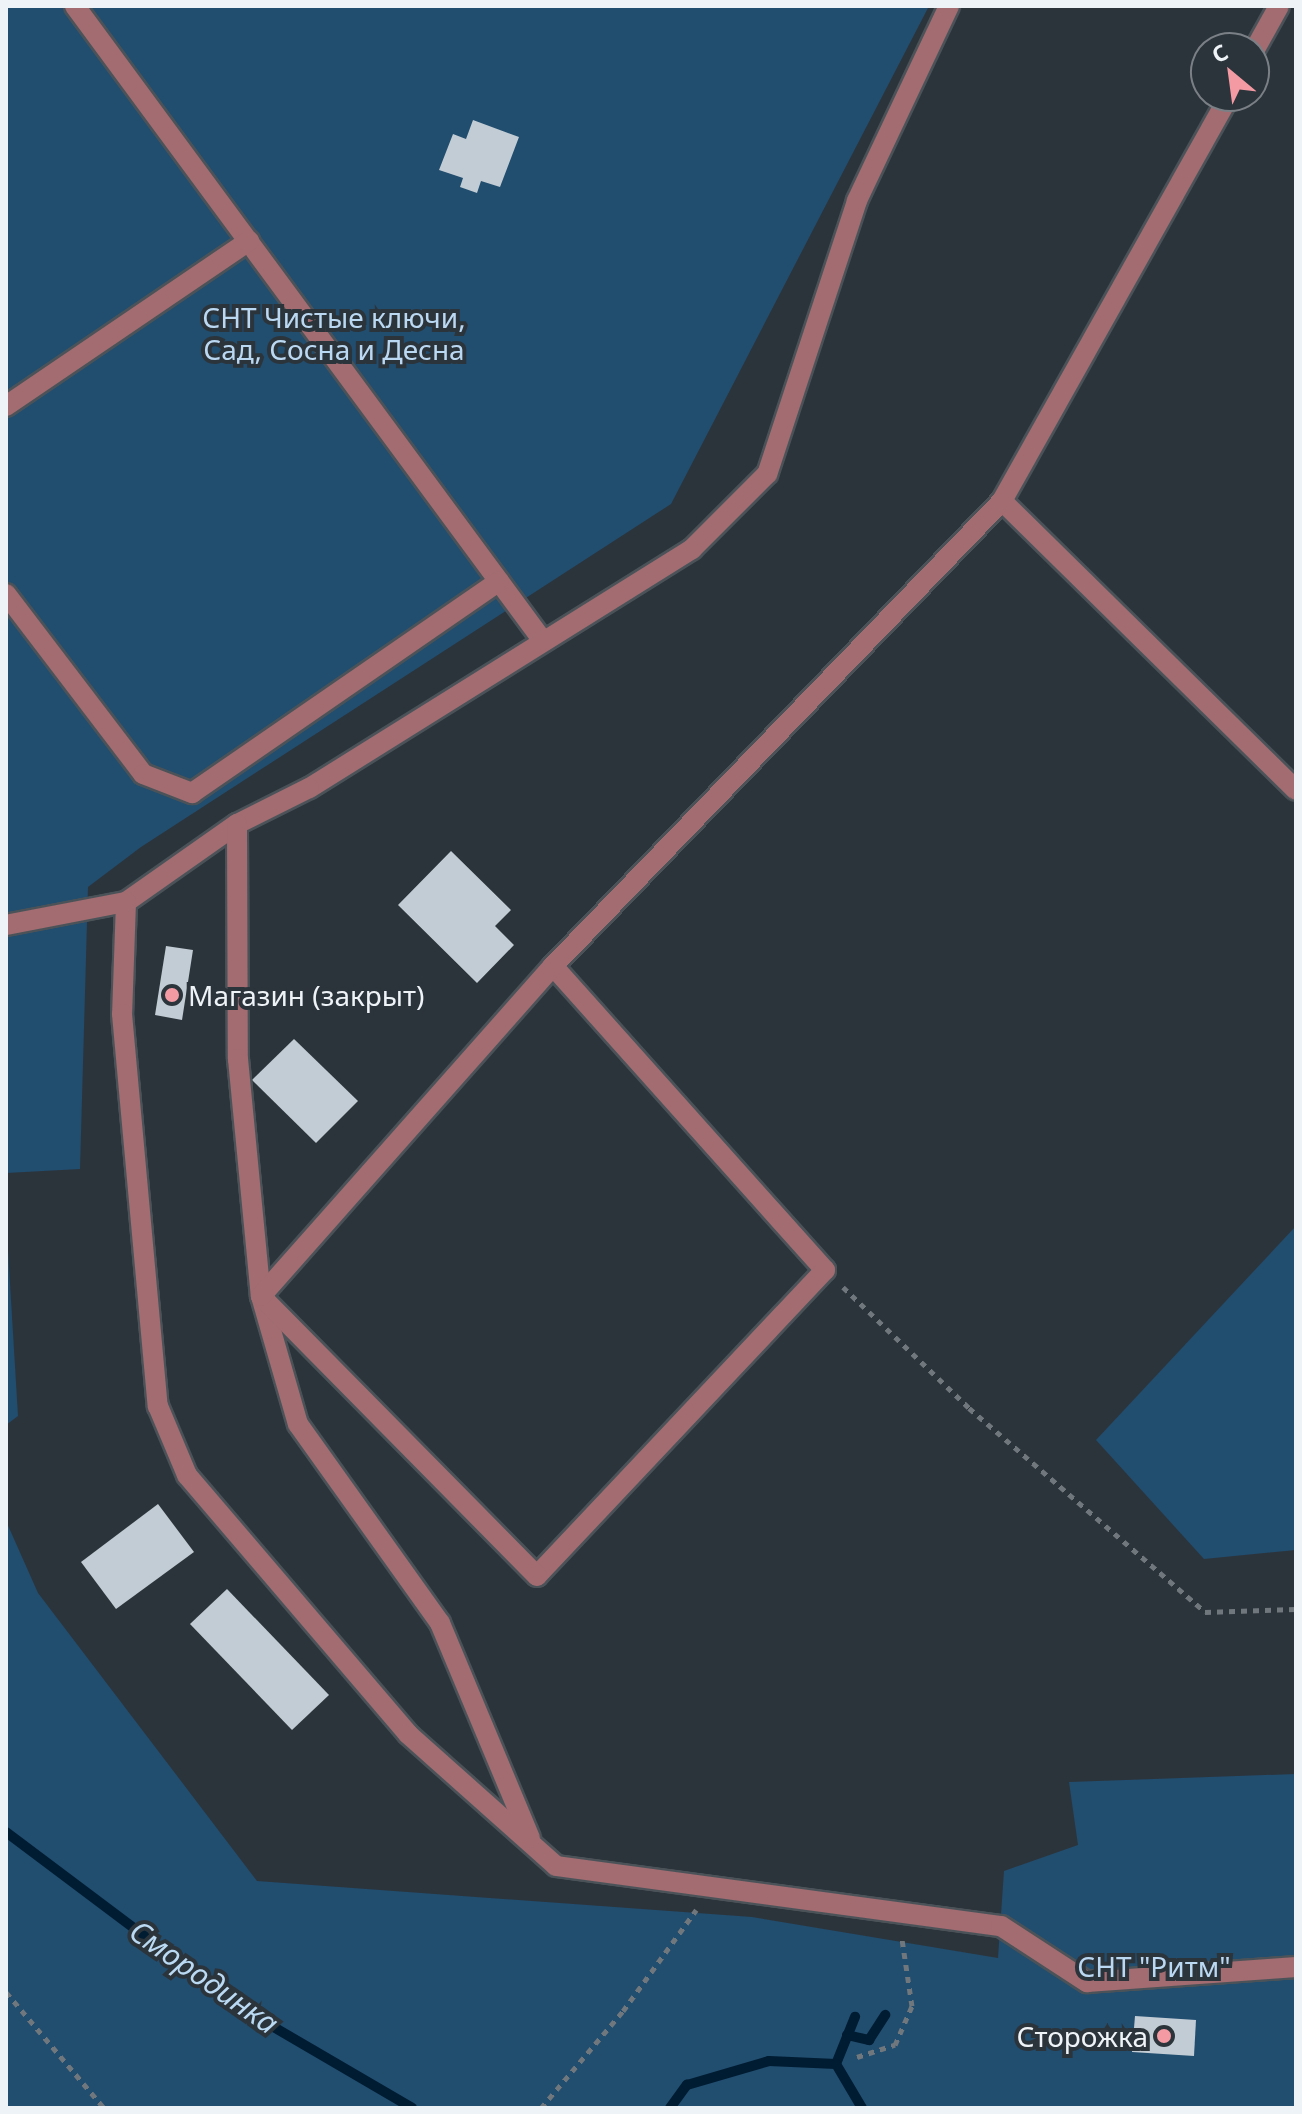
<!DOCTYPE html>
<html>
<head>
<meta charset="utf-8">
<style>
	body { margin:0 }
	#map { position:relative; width:1302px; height:2114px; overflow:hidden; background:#2c343b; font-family:"Noto Sans",sans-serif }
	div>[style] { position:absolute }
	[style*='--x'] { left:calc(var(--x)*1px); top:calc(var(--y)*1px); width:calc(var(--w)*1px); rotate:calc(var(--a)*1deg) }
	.green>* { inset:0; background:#214d6f }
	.stream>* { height:10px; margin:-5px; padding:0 5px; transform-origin:5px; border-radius:5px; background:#001c32 }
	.building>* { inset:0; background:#c2ccd4 }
	.path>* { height:5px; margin-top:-2.5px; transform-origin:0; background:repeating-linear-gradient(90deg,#70777d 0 6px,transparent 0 12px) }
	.roads { filter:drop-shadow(2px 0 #4b5359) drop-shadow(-2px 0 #4b5359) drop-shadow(0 2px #4b5359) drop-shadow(0 -2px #4b5359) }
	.minor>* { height:20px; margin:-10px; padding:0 10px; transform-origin:10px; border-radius:10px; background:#a26c71 }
	.dots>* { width:22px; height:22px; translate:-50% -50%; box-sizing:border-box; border:4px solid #2c343b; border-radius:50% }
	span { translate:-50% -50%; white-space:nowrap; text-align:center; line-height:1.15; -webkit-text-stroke:8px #2c343b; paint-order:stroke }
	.park-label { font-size:28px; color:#bad8f2 }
	.poi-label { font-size:28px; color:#eef3f7 }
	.left { translate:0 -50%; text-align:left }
	.right { translate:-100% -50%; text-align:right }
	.water-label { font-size:30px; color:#bad9f3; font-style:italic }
	.frame { position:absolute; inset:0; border:8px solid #eef3f7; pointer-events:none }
	.north { position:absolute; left:1190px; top:32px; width:80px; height:80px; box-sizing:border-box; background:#2c343b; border:2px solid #7a8086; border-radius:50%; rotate:331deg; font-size:22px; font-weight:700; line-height:32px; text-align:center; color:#eef3f7 }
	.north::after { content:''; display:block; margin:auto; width:28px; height:36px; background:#f49aa3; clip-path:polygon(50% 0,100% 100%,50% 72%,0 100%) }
</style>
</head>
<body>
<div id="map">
	<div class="green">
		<i style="clip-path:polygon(6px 6px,929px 6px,671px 504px,141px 847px,88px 887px,80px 1169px,6px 1173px)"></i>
		<i style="clip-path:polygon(6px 1217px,18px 1416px,6px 1425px)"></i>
		<i style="clip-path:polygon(1296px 1226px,1296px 1550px,1204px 1559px,1096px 1440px)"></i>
		<i style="clip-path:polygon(6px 1521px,38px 1593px,257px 1881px,752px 1917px,998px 1958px,1004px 1871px,1078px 1845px,1069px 1782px,1296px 1774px,1296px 2108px,6px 2108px)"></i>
	</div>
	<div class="stream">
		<i style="--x:6;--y:1832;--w:288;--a:36.9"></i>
		<i style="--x:236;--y:2005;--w:204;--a:30.3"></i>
		<i style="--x:847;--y:2035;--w:23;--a:13"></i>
		<i style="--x:869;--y:2040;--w:30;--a:-57"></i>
		<i style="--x:836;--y:2064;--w:51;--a:-68"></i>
		<i style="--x:670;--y:2108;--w:29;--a:-54"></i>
		<i style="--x:687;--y:2085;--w:85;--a:-16.3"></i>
		<i style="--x:769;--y:2061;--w:67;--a:2.6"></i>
		<i style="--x:836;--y:2064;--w:51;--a:59.4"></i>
	</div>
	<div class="building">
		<i style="clip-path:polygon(473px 120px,519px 137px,500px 187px,481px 181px,477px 193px,460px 187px,463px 178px,439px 170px,453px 134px,466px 139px)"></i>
		<i style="clip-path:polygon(451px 851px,511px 910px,495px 926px,514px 945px,477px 983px,398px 905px)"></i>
		<i style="clip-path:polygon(166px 946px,193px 950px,182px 1020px,155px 1015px)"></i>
		<i style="clip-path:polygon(294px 1039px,358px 1101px,316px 1143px,252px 1080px)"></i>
		<i style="clip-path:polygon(158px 1504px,194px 1552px,116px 1609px,81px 1562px)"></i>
		<i style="clip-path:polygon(227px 1589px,329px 1695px,292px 1730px,190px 1624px)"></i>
		<i style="clip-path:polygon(1135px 2016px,1196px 2020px,1194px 2056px,1132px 2052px)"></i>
	</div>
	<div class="path">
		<i style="--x:843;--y:1287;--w:175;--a:43.8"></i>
		<i style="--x:969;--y:1408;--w:312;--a:40.8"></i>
		<i style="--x:1205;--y:1612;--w:91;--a:-1.9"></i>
		<i style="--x:6;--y:1992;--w:152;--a:49.8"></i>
		<i style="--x:857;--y:2057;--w:40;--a:-18"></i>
		<i style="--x:895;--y:2045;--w:43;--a:-66.4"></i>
		<i style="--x:912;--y:2006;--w:68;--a:-98.5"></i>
		<i style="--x:541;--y:2108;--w:127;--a:-49.8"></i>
		<i style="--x:623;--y:2011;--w:125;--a:-54.1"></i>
	</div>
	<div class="roads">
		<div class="minor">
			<i style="--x:75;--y:6;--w:789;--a:53.61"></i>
			<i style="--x:949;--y:6;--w:216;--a:115.3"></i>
			<i style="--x:857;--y:201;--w:287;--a:108.2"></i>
			<i style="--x:767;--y:474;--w:106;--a:135"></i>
			<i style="--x:692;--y:549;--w:451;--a:148"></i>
			<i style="--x:309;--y:788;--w:80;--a:153.4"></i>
			<i style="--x:237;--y:824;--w:136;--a:144.9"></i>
			<i style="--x:126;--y:902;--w:112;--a:92"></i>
			<i style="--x:122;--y:1014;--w:394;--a:84.8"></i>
			<i style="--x:158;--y:1406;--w:75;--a:67.2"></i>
			<i style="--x:187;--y:1475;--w:340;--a:49.5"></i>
			<i style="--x:408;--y:1734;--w:198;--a:41.7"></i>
			<i style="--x:556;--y:1866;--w:449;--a:7.7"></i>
			<i style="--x:1001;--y:1926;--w:103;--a:33.1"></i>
			<i style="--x:1087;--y:1982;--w:210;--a:-4.1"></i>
			<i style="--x:1254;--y:51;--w:51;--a:-60.9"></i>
			<i style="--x:6;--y:406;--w:294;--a:-34.2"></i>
			<i style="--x:1002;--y:501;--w:412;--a:44.5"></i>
			<i style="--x:6;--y:594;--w:226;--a:52.7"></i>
			<i style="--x:143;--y:774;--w:53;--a:21.2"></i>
			<i style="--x:192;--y:793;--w:373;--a:-34.6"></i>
			<i style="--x:237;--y:824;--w:235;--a:89.8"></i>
			<i style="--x:238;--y:1059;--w:238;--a:84.5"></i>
			<i style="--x:261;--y:1296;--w:133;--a:73.9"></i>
			<i style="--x:298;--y:1424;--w:244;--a:54.5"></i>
			<i style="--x:440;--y:1623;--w:233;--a:67.3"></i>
			<i style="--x:6;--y:925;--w:122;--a:-10.9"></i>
			<i style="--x:553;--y:966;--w:408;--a:48.2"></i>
			<i style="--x:825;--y:1270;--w:420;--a:133.3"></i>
			<i style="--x:537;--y:1576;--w:393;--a:-134.6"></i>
			<i style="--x:261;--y:1296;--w:441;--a:-48.5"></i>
			<i style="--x:553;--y:966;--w:646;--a:-46"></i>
			<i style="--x:1002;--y:501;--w:464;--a:-60.7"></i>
		</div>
	</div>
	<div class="dots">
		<i style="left:172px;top:995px;background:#f49aa3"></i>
		<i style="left:1164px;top:2036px;background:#f49aa3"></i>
	</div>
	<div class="park-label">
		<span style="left:334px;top:333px">СНТ Чистые ключи,<br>Сад, Сосна и Десна</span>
		<span style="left:1154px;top:1966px">СНТ "Ритм"</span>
	</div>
	<div class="poi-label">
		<span class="left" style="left:188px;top:995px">Магазин (закрыт)</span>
		<span class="right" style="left:1148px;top:2036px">Сторожка</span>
	</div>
	<div class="water-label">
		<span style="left:204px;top:1977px;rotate:35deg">Смородинка</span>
	</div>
	<div class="frame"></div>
	<div class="north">С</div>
</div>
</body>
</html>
